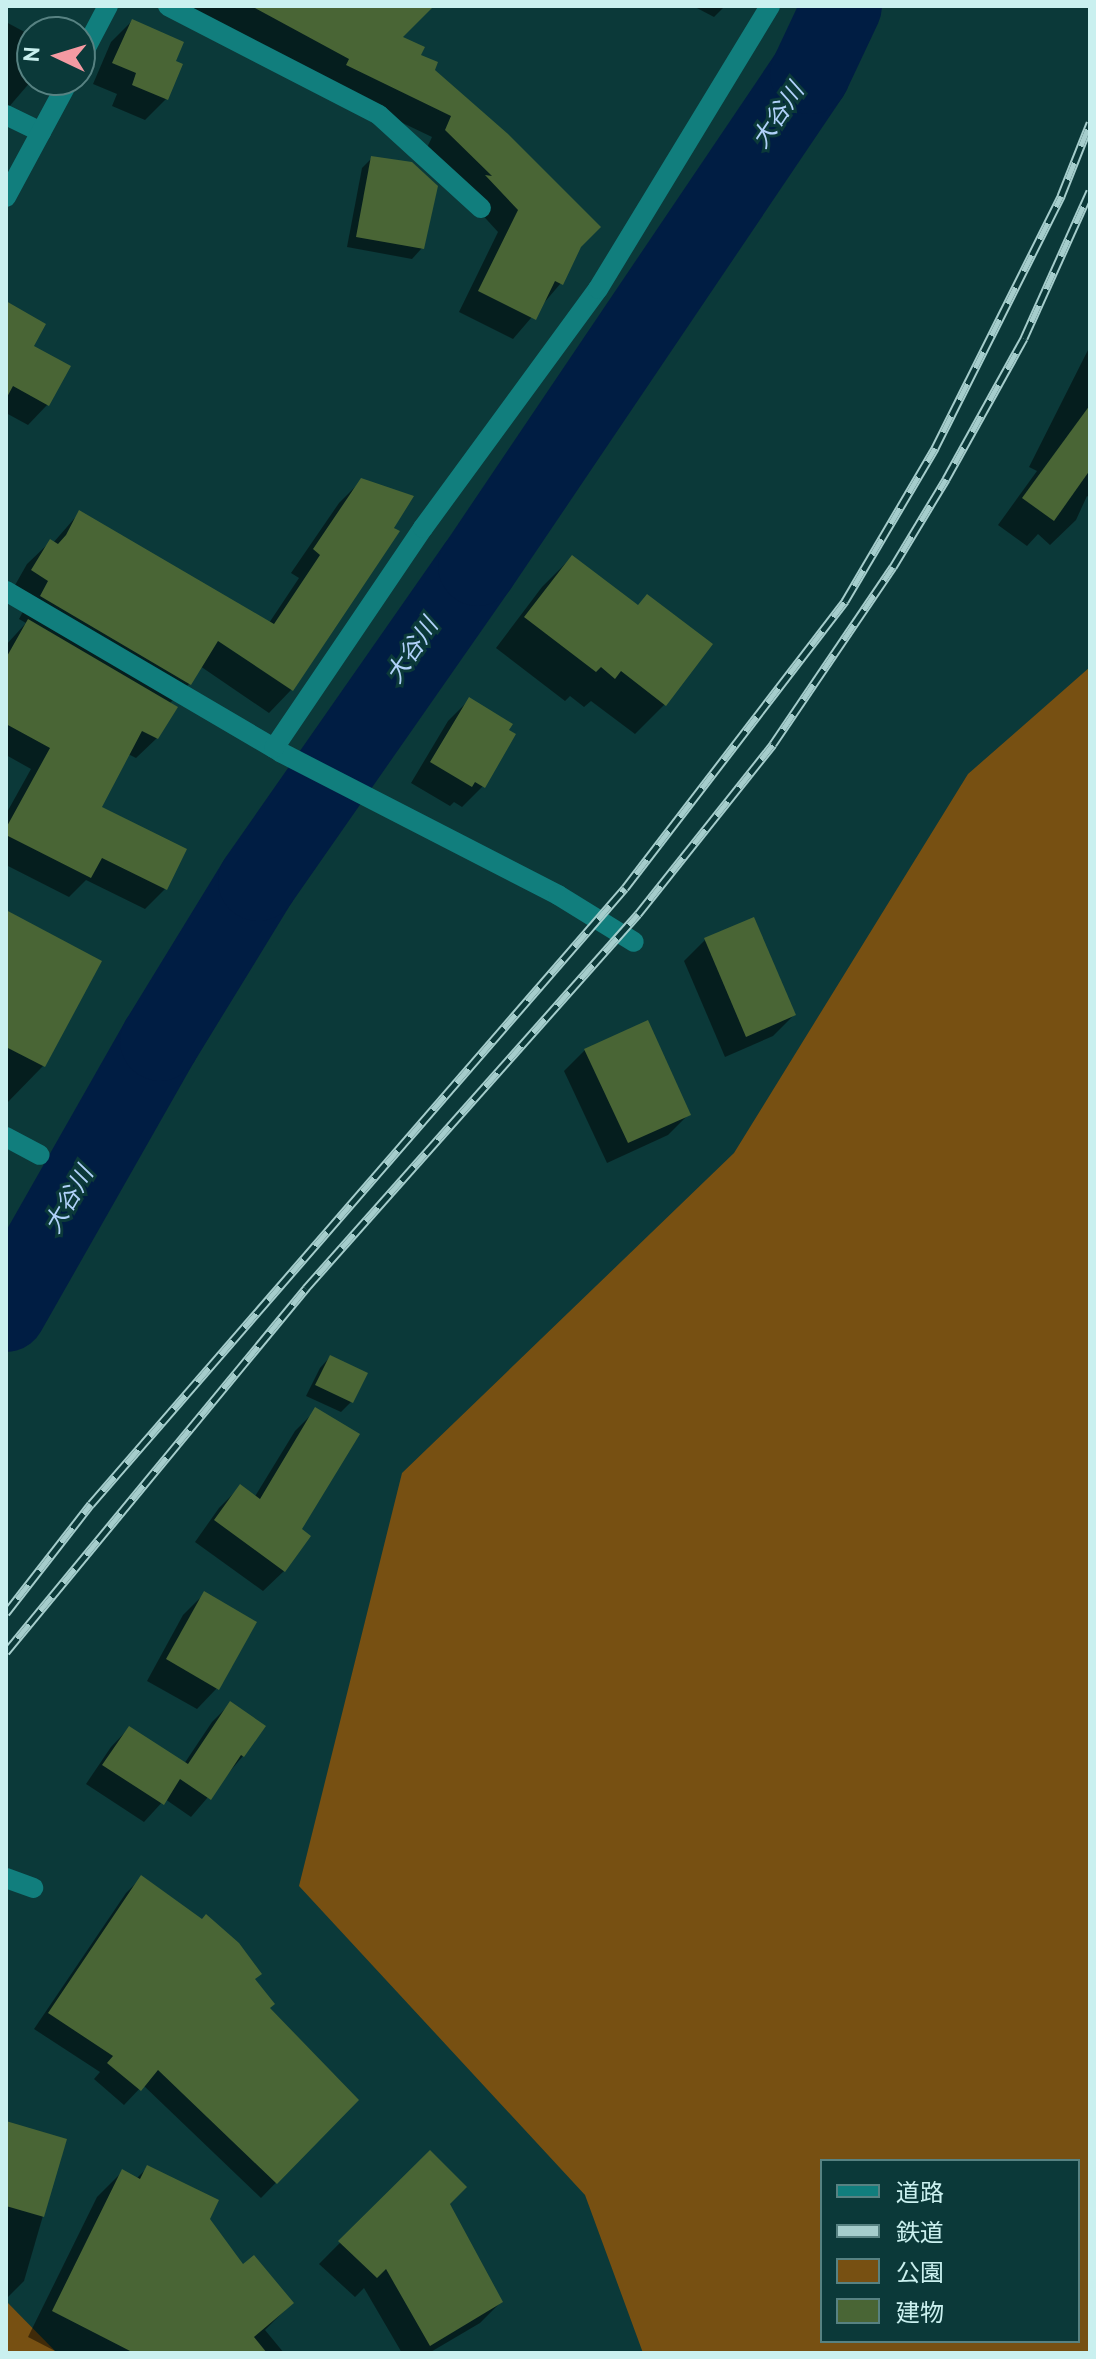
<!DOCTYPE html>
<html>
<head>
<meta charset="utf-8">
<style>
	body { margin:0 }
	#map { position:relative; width:1096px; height:2359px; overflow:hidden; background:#0b3939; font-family:Overpass,"Noto Sans JP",sans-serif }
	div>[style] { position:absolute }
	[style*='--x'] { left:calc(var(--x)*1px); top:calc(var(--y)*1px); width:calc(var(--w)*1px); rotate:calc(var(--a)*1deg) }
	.green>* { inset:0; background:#775012 }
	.shadow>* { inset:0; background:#0007 }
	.river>* { height:80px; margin:-40px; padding:0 40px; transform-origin:40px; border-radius:40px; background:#001d43 }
	.building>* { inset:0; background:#496535 }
	.minor>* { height:20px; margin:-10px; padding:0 10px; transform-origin:10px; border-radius:10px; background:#117e7d }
	.rail>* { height:9px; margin-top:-4.5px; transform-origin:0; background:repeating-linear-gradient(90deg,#0b3939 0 18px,#a5cdcc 0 36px); box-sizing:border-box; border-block:2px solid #a5cdcc }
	span { translate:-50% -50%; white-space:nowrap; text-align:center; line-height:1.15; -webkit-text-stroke:6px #0b3939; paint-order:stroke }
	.water-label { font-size:24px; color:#b0d1f9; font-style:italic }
	.frame { position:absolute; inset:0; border:8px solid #caf0ef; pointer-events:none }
	.legend { position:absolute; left:820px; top:2159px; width:260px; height:184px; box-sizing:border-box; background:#0b3939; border:2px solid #578282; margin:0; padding:10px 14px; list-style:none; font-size:24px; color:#caf0ef }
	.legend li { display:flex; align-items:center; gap:16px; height:40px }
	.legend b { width:40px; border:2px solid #578282 }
	.north { position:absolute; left:16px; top:16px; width:80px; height:80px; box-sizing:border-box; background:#0b3939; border:2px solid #578282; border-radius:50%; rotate:274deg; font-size:22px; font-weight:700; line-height:32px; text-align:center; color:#caf0ef }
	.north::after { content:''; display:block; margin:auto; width:28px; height:36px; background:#f49aa2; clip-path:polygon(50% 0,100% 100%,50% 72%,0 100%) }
</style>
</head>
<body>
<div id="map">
	<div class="green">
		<i style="clip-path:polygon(evenodd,1090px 667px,1090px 2353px,643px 2353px,585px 2195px,299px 1886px,402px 1473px,734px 1153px,968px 774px,1090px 667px,822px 2161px,1078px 2161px,1078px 2341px,822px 2341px,822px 2161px)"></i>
		<i style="clip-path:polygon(6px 2301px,57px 2353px,6px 2353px)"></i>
	</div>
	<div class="shadow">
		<i style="clip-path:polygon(158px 6px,431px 6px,399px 38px,433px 70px,580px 246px,561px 283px,513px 339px,459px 312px,498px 232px,425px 152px,432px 137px)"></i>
		<i style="clip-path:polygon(693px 6px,725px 6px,714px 17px)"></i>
		<i style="clip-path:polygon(132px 21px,166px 99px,145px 120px,112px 106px,117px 94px,93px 84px,111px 42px)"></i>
		<i style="clip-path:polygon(6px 22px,32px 36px,32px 80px,8px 108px)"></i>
		<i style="clip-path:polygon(372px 158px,422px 248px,412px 259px,347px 247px,362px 168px)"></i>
		<i style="clip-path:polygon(6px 303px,32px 347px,48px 404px,28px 425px,6px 413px)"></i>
		<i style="clip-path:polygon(1090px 346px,1090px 498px,1087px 496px,1076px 520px,1050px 545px,1038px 534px,1027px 546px,998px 525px,1037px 471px,1029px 467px)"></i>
		<i style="clip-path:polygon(362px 480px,397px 532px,291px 690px,269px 713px,200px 666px,190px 683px,169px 704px,157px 738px,136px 758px,128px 754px,100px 808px,165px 889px,145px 909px,86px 880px,69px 897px,6px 865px,6px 814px,31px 769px,6px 755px,6px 645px,26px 623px,19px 619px,27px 604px,10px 594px,27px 564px,50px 542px,53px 543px,80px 512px,269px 623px,299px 578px,291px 573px,339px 503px)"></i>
		<i style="clip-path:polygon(572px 557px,665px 704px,635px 734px,591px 701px,584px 707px,570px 696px,565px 701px,496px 648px,542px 587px)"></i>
		<i style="clip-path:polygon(469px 700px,483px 786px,462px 807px,454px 802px,450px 806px,411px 783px,448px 721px)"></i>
		<i style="clip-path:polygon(6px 913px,99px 962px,43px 1066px,6px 1104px)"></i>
		<i style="clip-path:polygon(705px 940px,794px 1015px,773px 1036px,725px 1057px,684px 961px)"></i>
		<i style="clip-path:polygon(585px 1050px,688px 1115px,668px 1135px,607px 1163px,564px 1071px)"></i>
		<i style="clip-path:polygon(330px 1357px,351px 1402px,341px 1412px,306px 1396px,320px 1368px)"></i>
		<i style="clip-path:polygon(316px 1410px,300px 1530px,284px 1571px,263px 1591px,195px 1542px,219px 1508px,240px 1487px,254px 1498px,295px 1431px)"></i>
		<i style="clip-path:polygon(204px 1594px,217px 1688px,197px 1709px,147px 1681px,183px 1615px)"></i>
		<i style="clip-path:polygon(230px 1704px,243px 1756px,191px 1817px,165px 1799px,144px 1822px,86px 1784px,111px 1747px,129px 1728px,184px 1764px,212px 1722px)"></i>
		<i style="clip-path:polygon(141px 1878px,253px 1980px,268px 2008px,356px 2100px,261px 2198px,143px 2085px,124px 2105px,94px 2079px,100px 2072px,34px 2029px,126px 1893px)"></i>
		<i style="clip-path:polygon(6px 2123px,65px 2140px,24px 2281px,6px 2299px)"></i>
		<i style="clip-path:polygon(430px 2152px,448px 2204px,501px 2302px,480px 2323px,429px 2353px,402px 2353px,364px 2288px,355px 2297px,319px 2264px)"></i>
		<i style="clip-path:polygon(148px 2167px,208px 2219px,243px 2267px,292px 2303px,265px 2330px,284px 2353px,59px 2353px,28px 2337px,97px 2197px,122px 2172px,136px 2179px)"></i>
	</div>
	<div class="river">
		<i style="--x:6;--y:1312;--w:312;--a:-60.4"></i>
		<i style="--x:160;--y:1041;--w:188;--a:-58.5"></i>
		<i style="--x:258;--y:881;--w:384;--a:-55.1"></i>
		<i style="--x:478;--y:566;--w:594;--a:-55.99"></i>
		<i style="--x:810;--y:74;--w:75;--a:-64.8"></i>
	</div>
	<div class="building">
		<i style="clip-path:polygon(251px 6px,434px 6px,403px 37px,425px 47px,421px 55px,438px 62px,435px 70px,508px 134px,601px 227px,581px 247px,563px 285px,555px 281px,536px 320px,478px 291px,518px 210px,485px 175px,492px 176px,445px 130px,451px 116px,346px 65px,349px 59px)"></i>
		<i style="clip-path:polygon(132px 19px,184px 42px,176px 61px,183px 64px,168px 100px,132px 85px,136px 73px,112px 63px)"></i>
		<i style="clip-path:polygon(371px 156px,412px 162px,438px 186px,424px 249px,356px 237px)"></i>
		<i style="clip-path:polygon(6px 301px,46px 324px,34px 346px,71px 366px,49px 406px,13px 386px,6px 399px)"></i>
		<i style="clip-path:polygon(1090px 405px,1090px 470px,1054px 521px,1022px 498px)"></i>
		<i style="clip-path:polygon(361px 478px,414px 496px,394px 528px,400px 531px,293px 691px,218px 641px,191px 685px,40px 596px,48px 581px,31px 570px,50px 539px,58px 544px,66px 535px,79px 510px,274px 624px,320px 555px,313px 549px)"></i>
		<i style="clip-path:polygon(572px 555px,638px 605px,647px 594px,713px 644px,666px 706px,621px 671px,615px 679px,601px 667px,596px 672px,524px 617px)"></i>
		<i style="clip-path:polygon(28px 619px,178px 707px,158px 739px,142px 731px,102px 807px,187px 849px,167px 890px,102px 858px,91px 878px,6px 835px,6px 828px,50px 748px,6px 724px,6px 658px)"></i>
		<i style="clip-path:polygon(469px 697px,513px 724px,509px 730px,516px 734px,485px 788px,475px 782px,472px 787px,430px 762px)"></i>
		<i style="clip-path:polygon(6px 910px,102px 961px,45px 1067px,6px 1047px)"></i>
		<i style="clip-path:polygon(754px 917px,796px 1015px,746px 1037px,704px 938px)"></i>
		<i style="clip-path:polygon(648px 1020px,691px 1115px,628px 1143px,584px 1049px)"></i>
		<i style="clip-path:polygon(330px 1355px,368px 1373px,353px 1403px,315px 1385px)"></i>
		<i style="clip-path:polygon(315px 1407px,360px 1434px,302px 1529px,311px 1536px,285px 1572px,214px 1520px,240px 1484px,260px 1499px)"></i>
		<i style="clip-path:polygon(204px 1591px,257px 1622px,219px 1690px,166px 1659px)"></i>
		<i style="clip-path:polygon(230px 1701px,266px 1726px,244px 1757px,241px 1755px,211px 1800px,180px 1779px,164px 1805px,102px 1765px,129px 1726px,188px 1764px)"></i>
		<i style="clip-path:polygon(141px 1875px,202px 1919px,206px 1914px,239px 1943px,262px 1974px,255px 1979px,275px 2004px,270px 2008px,359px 2100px,277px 2184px,158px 2070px,141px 2091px,107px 2063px,113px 2056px,48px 2013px)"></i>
		<i style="clip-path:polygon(6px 2121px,67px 2139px,44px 2217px,6px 2206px)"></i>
		<i style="clip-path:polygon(430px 2150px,467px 2187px,450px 2204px,503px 2302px,430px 2346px,386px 2269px,377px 2278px,338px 2241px)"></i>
		<i style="clip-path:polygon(147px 2165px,219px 2200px,210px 2219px,243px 2264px,254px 2255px,294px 2303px,254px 2337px,267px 2353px,134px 2353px,52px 2311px,122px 2169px,140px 2179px)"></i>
	</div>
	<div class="minor">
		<i style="--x:168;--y:6;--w:237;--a:27.3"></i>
		<i style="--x:379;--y:115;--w:138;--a:42.4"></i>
		<i style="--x:80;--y:59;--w:60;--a:-62.2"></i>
		<i style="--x:6;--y:115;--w:39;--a:26"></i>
		<i style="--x:6;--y:197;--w:133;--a:-61.7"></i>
		<i style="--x:6;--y:591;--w:318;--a:30.4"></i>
		<i style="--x:280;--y:752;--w:313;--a:27.2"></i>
		<i style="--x:558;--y:895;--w:89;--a:31.7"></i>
		<i style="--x:274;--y:748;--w:266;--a:-55.9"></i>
		<i style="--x:423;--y:528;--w:296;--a:-53.8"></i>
		<i style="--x:598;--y:289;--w:331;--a:-58.7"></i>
		<i style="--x:6;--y:1137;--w:38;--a:28"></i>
		<i style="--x:6;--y:1878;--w:29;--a:20"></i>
	</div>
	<div class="rail">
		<i style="--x:6;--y:1613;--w:138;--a:-52.1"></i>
		<i style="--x:91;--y:1504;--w:815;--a:-49.08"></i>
		<i style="--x:625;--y:888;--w:362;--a:-52.5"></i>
		<i style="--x:845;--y:601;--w:178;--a:-59.5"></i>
		<i style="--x:935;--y:448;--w:282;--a:-63.4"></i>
		<i style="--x:1061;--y:196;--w:79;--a:-68.3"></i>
		<i style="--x:6;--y:1652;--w:472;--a:-50.5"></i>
		<i style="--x:306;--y:1288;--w:500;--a:-48.4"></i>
		<i style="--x:638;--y:914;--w:217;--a:-51.5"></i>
		<i style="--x:773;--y:744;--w:214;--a:-55.9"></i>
		<i style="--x:893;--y:567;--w:103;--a:-58.9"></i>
		<i style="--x:946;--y:479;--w:161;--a:-61"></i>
		<i style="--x:1024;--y:338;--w:161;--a:-65.8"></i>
	</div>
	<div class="water-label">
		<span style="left:780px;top:117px;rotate:-56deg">大谷川</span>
		<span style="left:414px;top:652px;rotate:-56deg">大谷川</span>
		<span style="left:71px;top:1201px;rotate:-60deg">大谷川</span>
	</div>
	<div class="frame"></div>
	<ul class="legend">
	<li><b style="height:10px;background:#117e7d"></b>道路</li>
	<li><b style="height:10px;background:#a5cdcc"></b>鉄道</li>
	<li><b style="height:22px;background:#775012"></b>公園</li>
	<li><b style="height:22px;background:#496535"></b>建物</li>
	</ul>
	<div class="north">N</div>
</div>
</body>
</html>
